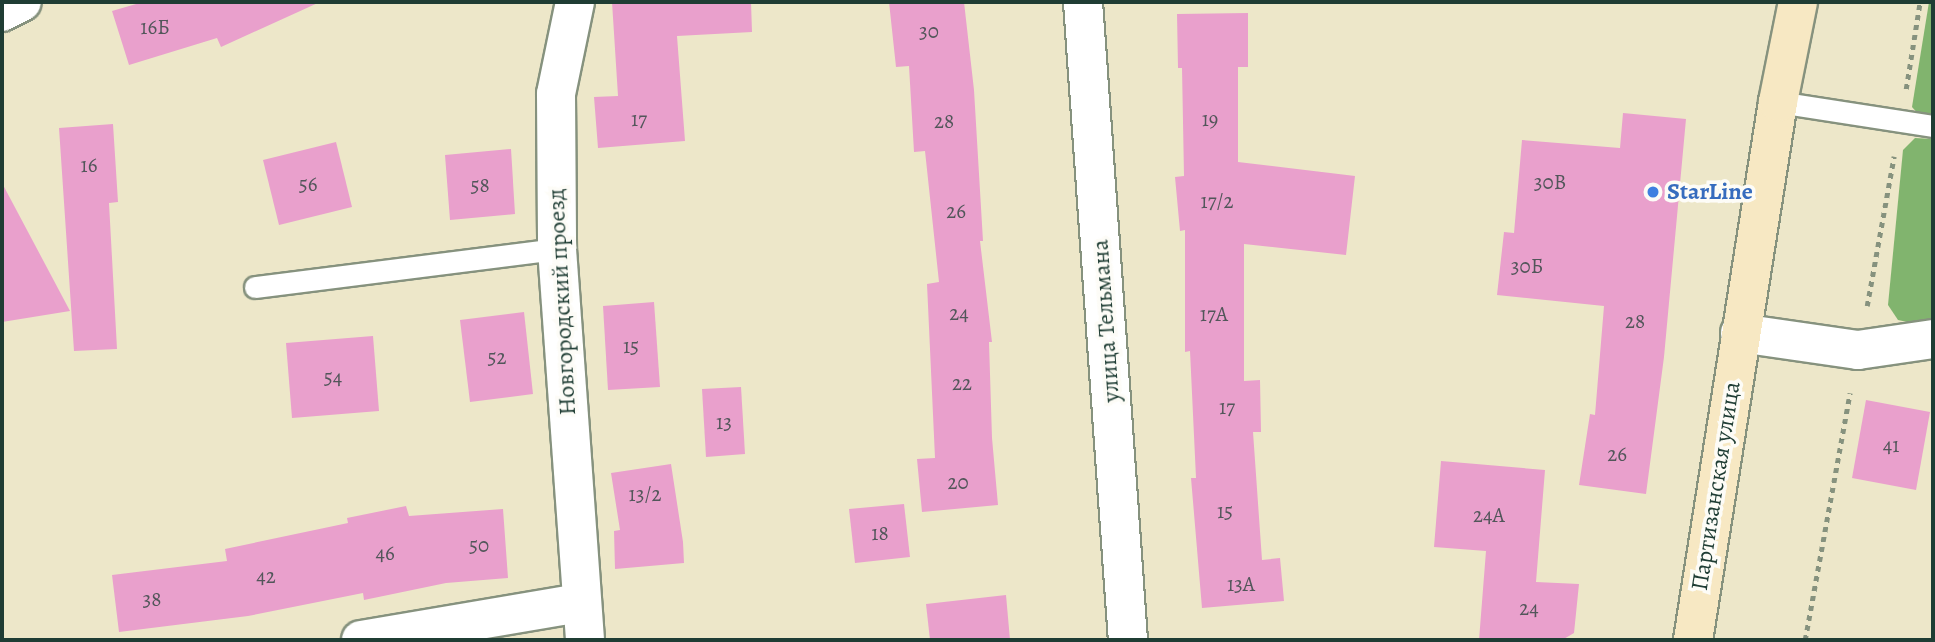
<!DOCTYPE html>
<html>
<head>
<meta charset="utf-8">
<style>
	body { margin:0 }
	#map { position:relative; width:1935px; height:642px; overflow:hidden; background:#ede7c9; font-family:Alegreya,serif }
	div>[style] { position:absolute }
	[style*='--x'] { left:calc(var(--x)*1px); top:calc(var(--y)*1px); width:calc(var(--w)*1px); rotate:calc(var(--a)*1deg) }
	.forest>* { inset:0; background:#81b46e }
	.building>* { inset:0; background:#e9a0cc }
	.path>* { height:4.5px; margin-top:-2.25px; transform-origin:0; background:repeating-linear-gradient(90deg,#86927e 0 5px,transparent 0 10px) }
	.roads { filter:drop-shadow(2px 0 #86927e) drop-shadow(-2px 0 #86927e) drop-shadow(0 2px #86927e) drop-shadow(0 -2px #86927e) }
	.service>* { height:21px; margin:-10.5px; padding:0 10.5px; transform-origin:10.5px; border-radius:10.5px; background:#fff }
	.minor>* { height:38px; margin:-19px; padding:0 19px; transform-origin:19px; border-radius:19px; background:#fff }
	.tertiary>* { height:38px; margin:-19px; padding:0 19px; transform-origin:19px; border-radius:19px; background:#fff }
	.secondary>* { height:38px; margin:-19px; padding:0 19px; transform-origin:19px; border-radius:19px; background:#f7e8c3 }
	.dots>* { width:19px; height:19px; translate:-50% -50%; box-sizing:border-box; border:4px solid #fdfcf7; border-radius:50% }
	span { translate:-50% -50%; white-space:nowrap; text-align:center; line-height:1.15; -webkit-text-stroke:7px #fdfcf7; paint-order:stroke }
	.number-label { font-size:21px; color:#52565a }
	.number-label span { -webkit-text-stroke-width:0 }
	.shop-label { font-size:24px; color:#366cbe; font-weight:700 }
	.left { translate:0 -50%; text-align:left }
	.street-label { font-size:24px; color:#1f3d34 }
	.frame { position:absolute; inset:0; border:4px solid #1f3d34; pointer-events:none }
</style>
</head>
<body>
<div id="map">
	<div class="forest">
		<i style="clip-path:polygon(1929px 2px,1933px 2px,1933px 117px,1920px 116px,1912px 107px)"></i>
		<i style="clip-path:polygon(1915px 138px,1933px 139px,1933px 320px,1931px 327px,1898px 320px,1888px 305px,1903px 150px)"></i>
	</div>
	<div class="building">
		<i style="clip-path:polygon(143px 2px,320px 2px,221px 47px,217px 38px,129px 65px,112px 11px)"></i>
		<i style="clip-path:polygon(612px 2px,751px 2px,752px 32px,677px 36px,685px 141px,598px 148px,594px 97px,618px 96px)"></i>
		<i style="clip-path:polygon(889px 2px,964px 2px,974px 90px,983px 241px,980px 241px,992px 342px,989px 342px,992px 438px,998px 505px,922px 512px,917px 459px,935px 458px,927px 284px,939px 282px,925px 151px,914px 152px,909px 66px,896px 67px)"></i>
		<i style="clip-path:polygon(1248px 13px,1248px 67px,1238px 67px,1238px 162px,1355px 176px,1346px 255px,1244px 244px,1244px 381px,1260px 380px,1261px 432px,1253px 432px,1262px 560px,1280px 558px,1284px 601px,1202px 608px,1191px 478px,1196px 478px,1190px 351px,1185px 352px,1185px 230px,1180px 231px,1175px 177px,1184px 176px,1182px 68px,1178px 68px,1177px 14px)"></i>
		<i style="clip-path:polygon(1623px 113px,1686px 119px,1664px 357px,1646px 494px,1579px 485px,1590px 414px,1595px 415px,1604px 306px,1497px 295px,1504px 232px,1514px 233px,1522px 140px,1620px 148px)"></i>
		<i style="clip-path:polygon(113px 124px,118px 202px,109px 203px,117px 349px,74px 351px,59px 128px)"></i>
		<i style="clip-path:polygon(336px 142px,352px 207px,279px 225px,263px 160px)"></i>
		<i style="clip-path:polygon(511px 149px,515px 214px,450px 220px,445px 155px)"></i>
		<i style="clip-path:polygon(2px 183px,70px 311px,2px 322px)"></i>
		<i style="clip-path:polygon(654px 302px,660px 387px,608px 390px,603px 306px)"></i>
		<i style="clip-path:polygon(524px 312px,533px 394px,470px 402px,460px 320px)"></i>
		<i style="clip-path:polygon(373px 336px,379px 411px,292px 418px,286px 343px)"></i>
		<i style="clip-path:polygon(741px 387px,745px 454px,706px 457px,702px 389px)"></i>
		<i style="clip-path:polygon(1866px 400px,1930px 412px,1916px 490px,1852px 478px)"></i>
		<i style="clip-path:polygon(1441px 461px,1545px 470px,1536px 582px,1579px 584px,1574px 633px,1562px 640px,1479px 640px,1486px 551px,1434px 547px)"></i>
		<i style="clip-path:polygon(671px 464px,683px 542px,684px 563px,615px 569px,614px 531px,620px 530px,611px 473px)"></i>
		<i style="clip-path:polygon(904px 504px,910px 557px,855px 563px,849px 509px)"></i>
		<i style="clip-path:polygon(406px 506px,409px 516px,503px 509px,508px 578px,446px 583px,364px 600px,363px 593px,248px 616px,119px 632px,112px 575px,227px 561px,225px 549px,348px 523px,347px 518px)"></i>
		<i style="clip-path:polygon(1006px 595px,1010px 640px,930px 640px,926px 604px)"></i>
	</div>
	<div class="path">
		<i style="--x:1906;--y:89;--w:88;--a:-80.9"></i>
		<i style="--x:1867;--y:306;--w:152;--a:-79.8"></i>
		<i style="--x:1805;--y:640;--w:251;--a:-79.7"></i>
	</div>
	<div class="roads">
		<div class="service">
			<i style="--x:1778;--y:102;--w:157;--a:8.8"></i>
			<i style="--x:255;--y:287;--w:304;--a:-7.2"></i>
		</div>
		<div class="minor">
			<i style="--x:575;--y:2;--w:94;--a:101.7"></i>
			<i style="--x:556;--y:94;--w:155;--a:89.6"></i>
			<i style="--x:557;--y:249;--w:392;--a:85.9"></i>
			<i style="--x:1740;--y:333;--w:119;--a:8.2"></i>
			<i style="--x:1858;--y:350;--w:76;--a:-8.3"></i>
			<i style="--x:361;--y:640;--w:222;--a:-9.6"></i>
		</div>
		<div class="tertiary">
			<i style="--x:1083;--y:2;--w:640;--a:85.97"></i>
			<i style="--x:2;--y:12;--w:22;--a:-27"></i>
		</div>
		<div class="secondary">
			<i style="--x:1693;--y:640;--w:545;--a:-81.02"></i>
			<i style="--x:1778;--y:102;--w:102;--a:-78.7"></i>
		</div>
	</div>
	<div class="dots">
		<i style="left:1653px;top:192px;background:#3f7fe0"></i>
	</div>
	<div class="number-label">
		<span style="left:155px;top:27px">16Б</span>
		<span style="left:929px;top:31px">30</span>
		<span style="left:639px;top:119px">17</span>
		<span style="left:1210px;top:119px">19</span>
		<span style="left:944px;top:121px">28</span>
		<span style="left:89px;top:165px">16</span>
		<span style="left:1550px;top:182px">30В</span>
		<span style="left:308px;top:184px">56</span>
		<span style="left:480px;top:185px">58</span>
		<span style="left:1217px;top:201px">17/2</span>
		<span style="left:956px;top:211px">26</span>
		<span style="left:1527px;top:266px">30Б</span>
		<span style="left:959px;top:313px">24</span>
		<span style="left:1214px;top:314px">17А</span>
		<span style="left:1635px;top:321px">28</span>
		<span style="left:631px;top:346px">15</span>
		<span style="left:497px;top:357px">52</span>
		<span style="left:333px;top:377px">54</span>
		<span style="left:962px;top:383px">22</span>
		<span style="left:1227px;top:407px">17</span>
		<span style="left:724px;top:422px">13</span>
		<span style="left:1891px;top:445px">41</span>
		<span style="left:1617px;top:454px">26</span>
		<span style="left:958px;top:482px">20</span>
		<span style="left:645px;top:494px">13/2</span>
		<span style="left:1225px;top:511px">15</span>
		<span style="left:1489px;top:515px">24А</span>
		<span style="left:880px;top:533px">18</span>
		<span style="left:479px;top:545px">50</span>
		<span style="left:385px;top:553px">46</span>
		<span style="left:266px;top:576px">42</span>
		<span style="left:1241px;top:584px">13А</span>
		<span style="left:152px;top:599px">38</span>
		<span style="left:1529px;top:608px">24</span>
	</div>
	<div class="shop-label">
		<span class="left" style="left:1667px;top:192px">StarLine</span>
	</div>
	<div class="street-label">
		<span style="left:562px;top:302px;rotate:-93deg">Новгородский проезд</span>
		<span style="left:1106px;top:321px;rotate:-94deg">улица Тельмана</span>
		<span style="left:1716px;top:486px;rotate:-81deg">Партизанская улица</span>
	</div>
	<div class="frame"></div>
</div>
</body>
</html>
